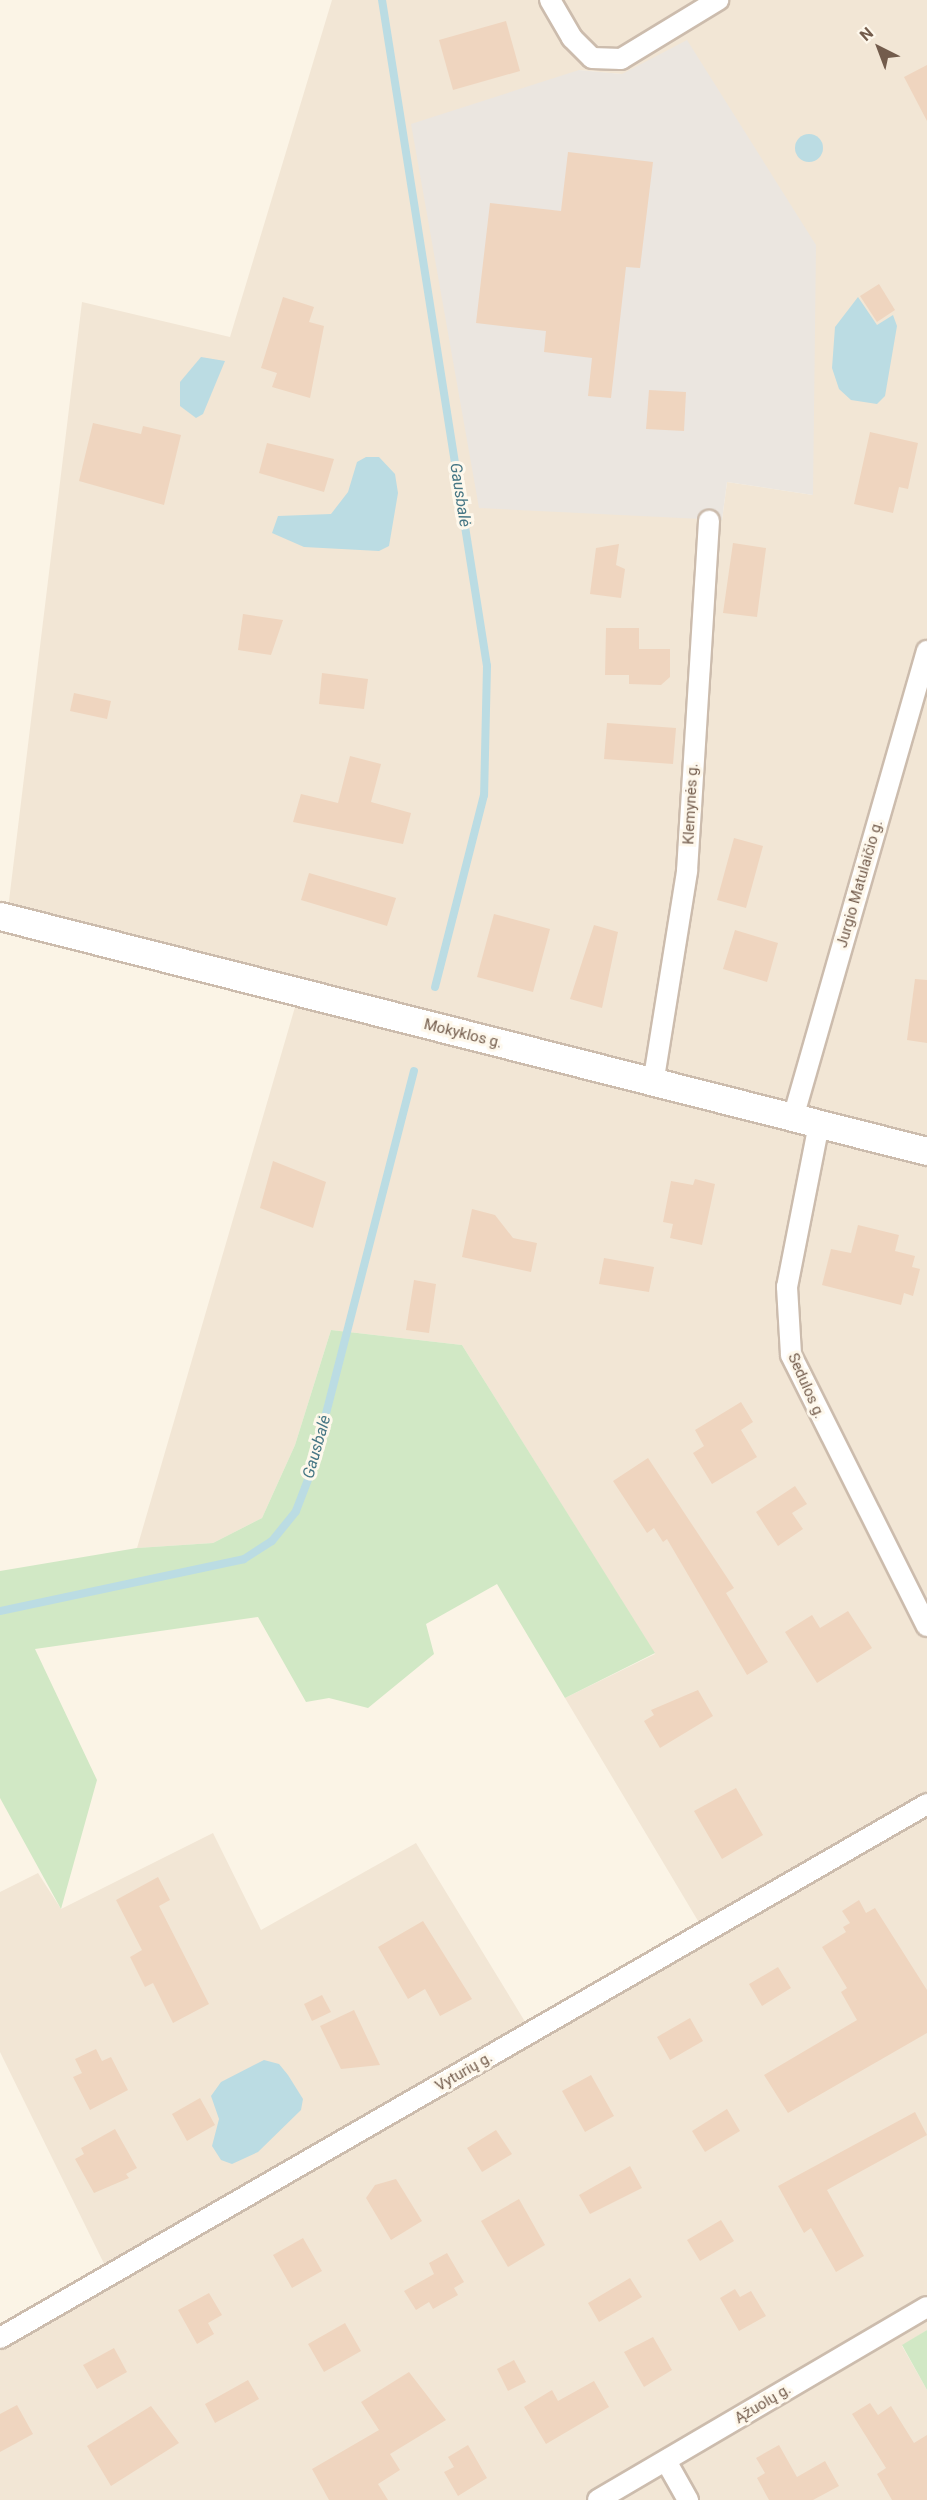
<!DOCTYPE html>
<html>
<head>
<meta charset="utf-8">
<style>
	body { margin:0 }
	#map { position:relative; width:927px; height:2500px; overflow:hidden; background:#fbf4e6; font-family:Roboto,sans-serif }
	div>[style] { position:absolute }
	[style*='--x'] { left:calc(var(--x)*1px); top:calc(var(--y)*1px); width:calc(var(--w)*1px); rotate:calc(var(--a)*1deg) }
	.residential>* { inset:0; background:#f2e6d5 }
	.industrial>* { inset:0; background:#ebe6e0 }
	.green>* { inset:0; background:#d1e8c5 }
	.water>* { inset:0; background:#bbdce3 }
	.round { border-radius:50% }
	.stream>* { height:8px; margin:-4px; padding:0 4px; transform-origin:4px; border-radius:4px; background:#bbdce3 }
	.building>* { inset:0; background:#efd5bf }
	.roads { filter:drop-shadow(2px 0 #ccbcad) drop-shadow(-2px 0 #ccbcad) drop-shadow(0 2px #ccbcad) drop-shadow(0 -2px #ccbcad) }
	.minor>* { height:20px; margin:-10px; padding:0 10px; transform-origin:10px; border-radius:10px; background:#fff }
	.secondary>* { height:27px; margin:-13.5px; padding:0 13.5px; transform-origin:13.5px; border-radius:13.5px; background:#fff }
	span { translate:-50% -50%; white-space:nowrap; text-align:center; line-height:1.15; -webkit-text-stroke:6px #fef8ec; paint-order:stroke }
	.street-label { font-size:15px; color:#735c4c }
	.water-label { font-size:16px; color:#477785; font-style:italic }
	.north { position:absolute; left:849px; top:18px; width:60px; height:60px; -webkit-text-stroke:4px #fef8ec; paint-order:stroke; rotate:318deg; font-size:16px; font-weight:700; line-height:24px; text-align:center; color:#735c4c }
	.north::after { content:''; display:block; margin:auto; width:21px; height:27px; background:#735c4c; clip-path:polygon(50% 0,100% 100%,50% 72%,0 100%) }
</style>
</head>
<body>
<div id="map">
	<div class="residential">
		<i style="clip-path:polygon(evenodd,332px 0,927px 0,927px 1138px,8px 909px,82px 302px,230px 337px,332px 0,579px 70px,622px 74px,813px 495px,727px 482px,722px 520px,579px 70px)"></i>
		<i style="clip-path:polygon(295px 1007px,927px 1163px,927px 2330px,902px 2346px,927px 2390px,927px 2500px,0 2500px,0 2351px,115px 2286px,0 2052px,0 1892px,38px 1873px,61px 1909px,213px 1833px,261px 1930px,416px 1843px,538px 2043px,710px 1941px,565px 1698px,655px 1654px,462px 1345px,331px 1330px,295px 1445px,262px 1518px,213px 1543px,137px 1548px)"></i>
	</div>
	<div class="industrial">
		<i style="clip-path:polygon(687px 40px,816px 245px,813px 495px,727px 482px,722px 520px,479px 508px,411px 124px,579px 70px,622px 74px)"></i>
	</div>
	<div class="green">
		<i style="clip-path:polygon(331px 1330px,462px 1345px,655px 1653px,565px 1698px,497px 1584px,426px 1624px,434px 1654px,368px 1708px,329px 1698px,306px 1702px,258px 1617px,35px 1649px,97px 1780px,61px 1909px,0 1798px,0 1571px,137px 1548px,213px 1543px,262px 1518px,295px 1445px)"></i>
		<i style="clip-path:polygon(927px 2330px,927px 2390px,902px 2345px)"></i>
	</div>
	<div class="water">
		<i class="round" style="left:795px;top:134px;width:28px;height:28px"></i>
		<i style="clip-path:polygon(858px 297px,877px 325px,893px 315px,897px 326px,885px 396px,877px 404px,851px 400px,839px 389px,832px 368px,835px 327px)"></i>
		<i style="clip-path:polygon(201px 357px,225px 361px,203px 414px,196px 418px,180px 406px,180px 382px)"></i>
		<i style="clip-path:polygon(366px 457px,379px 457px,395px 474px,398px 493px,389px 546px,379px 551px,304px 547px,272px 533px,278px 516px,331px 514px,348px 492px,357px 462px)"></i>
		<i style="clip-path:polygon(264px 2060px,279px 2064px,288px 2075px,303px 2099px,301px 2110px,258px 2152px,232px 2164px,221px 2160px,212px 2146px,219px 2119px,211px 2096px,221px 2082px)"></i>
	</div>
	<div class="stream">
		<i style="--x:382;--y:0;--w:674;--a:81.04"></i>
		<i style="--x:487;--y:666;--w:129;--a:91.3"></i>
		<i style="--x:484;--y:795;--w:198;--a:104.3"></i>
		<i style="--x:0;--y:1611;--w:249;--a:-12"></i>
		<i style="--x:244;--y:1559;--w:33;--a:-33"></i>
		<i style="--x:272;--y:1541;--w:38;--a:-51"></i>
		<i style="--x:296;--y:1511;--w:42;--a:-69"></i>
		<i style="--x:311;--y:1472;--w:414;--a:-75.6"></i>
	</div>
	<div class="building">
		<i style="clip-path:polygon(506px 21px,520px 71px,453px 90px,439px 40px)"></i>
		<i style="clip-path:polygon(927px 65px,927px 121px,904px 77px)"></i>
		<i style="clip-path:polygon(568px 152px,653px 162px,640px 268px,626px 267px,611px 398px,588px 396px,592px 358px,544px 352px,546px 331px,476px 323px,490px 203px,561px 211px)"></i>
		<i style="clip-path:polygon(879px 284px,895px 310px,877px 322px,860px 296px)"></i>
		<i style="clip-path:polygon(283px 297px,314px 307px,309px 322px,324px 326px,310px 398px,272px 387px,277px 373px,261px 368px)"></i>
		<i style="clip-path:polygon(649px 390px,686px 392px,684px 431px,646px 429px)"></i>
		<i style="clip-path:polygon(93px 423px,141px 434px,143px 426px,181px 435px,164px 505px,79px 481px)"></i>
		<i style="clip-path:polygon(870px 432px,918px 443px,908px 489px,899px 487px,893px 513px,854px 504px)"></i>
		<i style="clip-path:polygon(267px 443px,334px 459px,324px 492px,259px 473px)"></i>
		<i style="clip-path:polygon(733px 543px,766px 548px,757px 617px,723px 613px)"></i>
		<i style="clip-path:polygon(619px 544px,616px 565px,625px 569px,621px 598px,590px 594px,596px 548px)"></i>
		<i style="clip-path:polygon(243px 614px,283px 620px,271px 655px,238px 650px)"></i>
		<i style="clip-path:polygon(606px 628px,639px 628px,639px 649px,670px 649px,670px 677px,661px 685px,629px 684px,629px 675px,605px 675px)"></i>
		<i style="clip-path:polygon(322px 673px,368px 679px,364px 709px,319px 704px)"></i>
		<i style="clip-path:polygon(74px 693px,111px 701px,107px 719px,70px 711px)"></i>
		<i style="clip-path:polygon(607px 723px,676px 728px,673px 764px,604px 759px)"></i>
		<i style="clip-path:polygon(350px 756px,381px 764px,371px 802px,411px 813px,403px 844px,293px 822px,301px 794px,338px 803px)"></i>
		<i style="clip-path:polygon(734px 838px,763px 846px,746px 908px,717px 900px)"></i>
		<i style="clip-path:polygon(309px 873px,396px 898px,387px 926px,301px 900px)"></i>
		<i style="clip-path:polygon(494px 914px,550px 929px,533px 992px,477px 977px)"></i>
		<i style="clip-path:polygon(594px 925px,618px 932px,602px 1008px,570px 999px)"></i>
		<i style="clip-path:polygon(735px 930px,778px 943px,767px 982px,723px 969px)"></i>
		<i style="clip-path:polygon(915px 979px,927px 980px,927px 1043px,907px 1040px)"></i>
		<i style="clip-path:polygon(273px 1161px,326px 1182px,313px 1228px,260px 1208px)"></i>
		<i style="clip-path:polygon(695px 1179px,715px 1184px,702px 1245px,670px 1238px,673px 1224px,663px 1222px,671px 1181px,693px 1185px)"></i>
		<i style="clip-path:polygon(472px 1209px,495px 1215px,513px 1238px,537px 1243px,531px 1272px,462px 1257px)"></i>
		<i style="clip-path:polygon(858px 1225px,899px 1235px,895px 1251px,915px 1256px,912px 1267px,920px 1269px,913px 1296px,904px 1293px,901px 1305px,822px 1285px,831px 1249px,851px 1253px)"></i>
		<i style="clip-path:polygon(604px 1258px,654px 1267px,649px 1292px,599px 1284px)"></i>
		<i style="clip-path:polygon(414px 1280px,436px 1284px,429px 1333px,406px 1330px)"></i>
		<i style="clip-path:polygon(741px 1402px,753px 1422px,741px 1430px,757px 1457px,712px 1484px,693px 1453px,704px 1446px,695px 1430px)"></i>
		<i style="clip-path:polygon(648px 1458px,734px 1588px,726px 1593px,768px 1662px,747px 1675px,667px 1539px,663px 1542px,654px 1528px,647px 1533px,613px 1481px)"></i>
		<i style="clip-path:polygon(795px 1486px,807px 1504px,792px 1513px,803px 1529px,778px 1546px,756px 1512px)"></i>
		<i style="clip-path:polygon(848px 1611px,872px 1648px,817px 1683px,785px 1632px,812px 1615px,820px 1628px)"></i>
		<i style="clip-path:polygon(698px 1690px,713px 1716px,660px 1748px,644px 1721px,654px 1715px,651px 1710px)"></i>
		<i style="clip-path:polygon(736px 1788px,763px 1835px,722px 1859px,694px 1811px)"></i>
		<i style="clip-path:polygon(158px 1877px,170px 1900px,159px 1906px,209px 2004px,173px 2023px,153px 1983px,145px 1987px,130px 1957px,142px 1950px,116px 1900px)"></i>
		<i style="clip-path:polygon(859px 1900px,866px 1913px,875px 1908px,927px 1990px,927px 2033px,788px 2113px,764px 2075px,857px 2020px,841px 1992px,847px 1988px,822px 1947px,846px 1932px,843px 1927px,850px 1923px,842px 1911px)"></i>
		<i style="clip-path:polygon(423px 1921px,472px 1999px,440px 2016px,425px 1989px,408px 1999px,378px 1947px)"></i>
		<i style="clip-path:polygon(778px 1967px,791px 1988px,762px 2006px,749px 1984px)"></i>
		<i style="clip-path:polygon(322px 1995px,331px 2012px,312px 2021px,304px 2004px)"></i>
		<i style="clip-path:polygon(354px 2010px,380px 2065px,341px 2069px,320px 2026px)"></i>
		<i style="clip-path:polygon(690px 2018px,703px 2041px,670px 2060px,657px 2037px)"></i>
		<i style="clip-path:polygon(96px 2049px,102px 2061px,111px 2057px,128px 2090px,90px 2110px,73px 2077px,82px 2073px,75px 2059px)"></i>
		<i style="clip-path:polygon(591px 2075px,614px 2116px,585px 2132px,562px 2091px)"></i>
		<i style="clip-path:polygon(200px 2098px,215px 2125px,187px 2141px,172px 2114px)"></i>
		<i style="clip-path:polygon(727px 2109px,740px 2131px,705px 2152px,692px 2131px)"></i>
		<i style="clip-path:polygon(915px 2112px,927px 2135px,827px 2190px,864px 2256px,836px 2272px,811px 2228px,804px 2233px,778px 2186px)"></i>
		<i style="clip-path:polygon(115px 2129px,137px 2168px,126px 2174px,129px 2178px,94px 2193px,75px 2159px,84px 2154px,81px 2148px)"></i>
		<i style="clip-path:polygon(496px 2130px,512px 2154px,482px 2172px,467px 2148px)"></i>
		<i style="clip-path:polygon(630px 2166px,642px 2188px,590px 2214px,579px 2195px)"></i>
		<i style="clip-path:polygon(396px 2179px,422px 2221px,391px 2240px,366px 2198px,375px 2185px)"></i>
		<i style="clip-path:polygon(519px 2199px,545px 2245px,508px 2267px,481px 2221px)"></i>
		<i style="clip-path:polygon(721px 2220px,734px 2241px,700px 2261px,687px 2240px)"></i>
		<i style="clip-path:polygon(303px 2238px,322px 2271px,292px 2288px,273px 2255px)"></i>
		<i style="clip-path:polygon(447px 2253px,464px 2282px,454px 2288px,458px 2295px,433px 2309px,429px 2302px,416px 2310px,404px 2291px,434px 2274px,429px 2263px)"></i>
		<i style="clip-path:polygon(630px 2278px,642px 2297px,599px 2322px,588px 2303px)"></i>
		<i style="clip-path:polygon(735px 2289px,740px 2297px,751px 2291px,766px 2316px,739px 2331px,720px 2298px)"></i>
		<i style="clip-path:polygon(209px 2293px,222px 2315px,208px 2323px,214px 2334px,197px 2344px,178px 2310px)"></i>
		<i style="clip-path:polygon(345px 2323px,361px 2351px,324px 2372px,308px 2344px)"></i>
		<i style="clip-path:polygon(653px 2337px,672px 2370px,644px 2387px,624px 2352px)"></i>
		<i style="clip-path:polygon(114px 2348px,127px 2372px,97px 2389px,83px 2365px)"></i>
		<i style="clip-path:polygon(514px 2360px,526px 2382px,508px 2391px,497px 2369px)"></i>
		<i style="clip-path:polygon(409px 2372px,446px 2420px,390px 2454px,400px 2470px,378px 2484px,388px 2500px,329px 2500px,312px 2469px,379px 2430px,361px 2402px)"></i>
		<i style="clip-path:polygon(248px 2380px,259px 2399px,215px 2423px,205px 2404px)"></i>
		<i style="clip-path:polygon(594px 2381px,609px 2407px,546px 2444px,524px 2407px,552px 2390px,558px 2401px)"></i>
		<i style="clip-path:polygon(870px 2403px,878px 2415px,891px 2406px,914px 2443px,927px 2435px,927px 2500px,892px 2500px,877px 2474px,886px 2468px,852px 2414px)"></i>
		<i style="clip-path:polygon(17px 2405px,33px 2434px,0 2452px,0 2414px)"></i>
		<i style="clip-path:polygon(151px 2406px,179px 2443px,111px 2486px,87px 2446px)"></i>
		<i style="clip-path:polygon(468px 2445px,487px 2478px,458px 2496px,444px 2472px,454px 2467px,448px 2457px)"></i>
		<i style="clip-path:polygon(779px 2445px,797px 2477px,825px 2461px,839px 2486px,813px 2500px,769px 2500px,757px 2478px,765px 2473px,756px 2458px)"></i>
	</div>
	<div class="roads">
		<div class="minor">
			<i style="--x:550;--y:0;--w:44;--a:59.9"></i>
			<i style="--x:572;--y:38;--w:28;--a:45"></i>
			<i style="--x:592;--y:58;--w:29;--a:2"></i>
			<i style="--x:621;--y:59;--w:114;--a:-31.3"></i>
			<i style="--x:653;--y:1084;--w:216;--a:-80.9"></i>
			<i style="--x:687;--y:871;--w:351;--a:-86.4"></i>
			<i style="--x:793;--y:1118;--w:486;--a:-74"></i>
			<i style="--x:819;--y:1124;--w:166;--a:101.1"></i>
			<i style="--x:787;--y:1287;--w:68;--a:86.6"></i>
			<i style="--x:791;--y:1355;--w:303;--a:63.4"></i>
			<i style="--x:0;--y:2338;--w:1070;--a:-29.94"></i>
			<i style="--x:666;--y:2461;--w:45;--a:60.6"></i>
			<i style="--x:598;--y:2500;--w:381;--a:-30.4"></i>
		</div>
		<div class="secondary">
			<i style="--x:0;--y:916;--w:956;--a:14.23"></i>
		</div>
	</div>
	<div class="street-label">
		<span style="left:691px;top:804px;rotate:-87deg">Klemynės g.</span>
		<span style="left:860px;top:884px;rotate:-74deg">Jurgio Matulaičio g.</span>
		<span style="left:463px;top:1034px;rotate:14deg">Mokyklos g.</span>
		<span style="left:806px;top:1386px;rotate:66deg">Sedulos g.</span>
		<span style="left:464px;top:2072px;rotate:-30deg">Vyturių g.</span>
		<span style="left:763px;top:2404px;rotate:-31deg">Ąžuolų g.</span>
	</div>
	<div class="water-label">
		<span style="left:460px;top:495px;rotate:81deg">Gausbalė</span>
		<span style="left:317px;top:1447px;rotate:-74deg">Gausbalė</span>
	</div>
	<div class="north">N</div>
</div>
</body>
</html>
